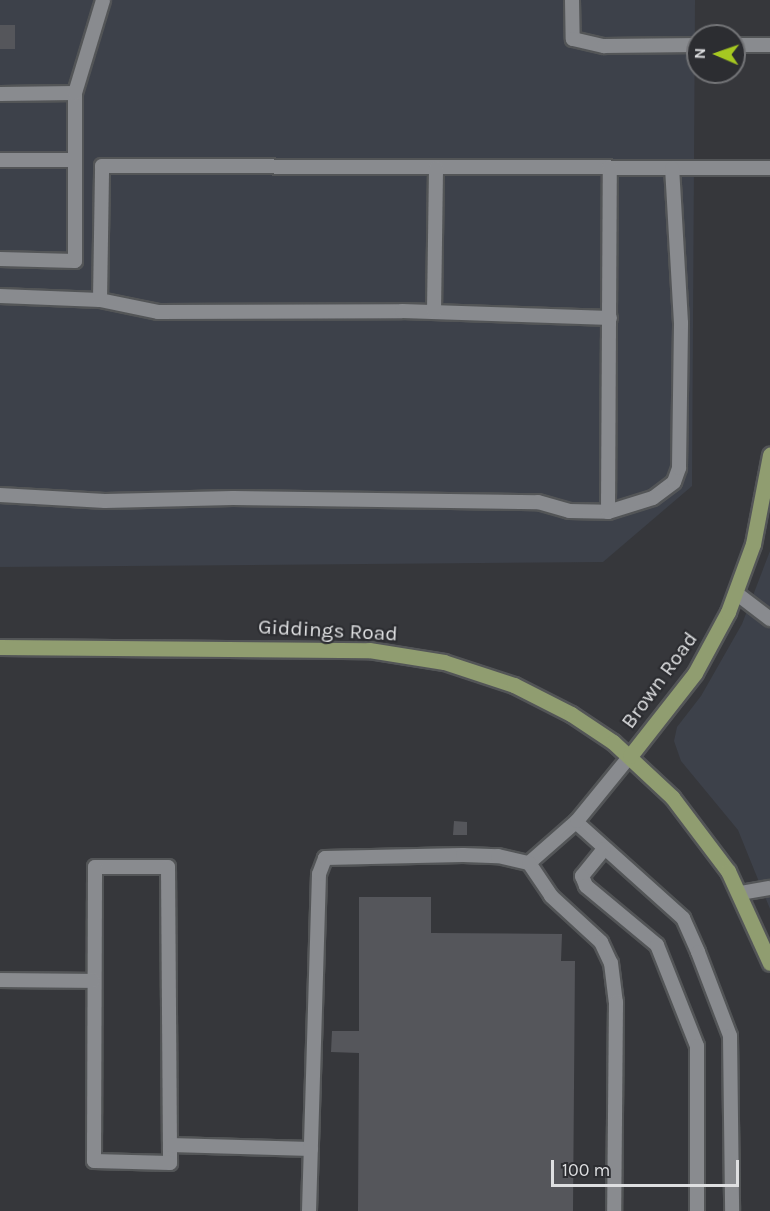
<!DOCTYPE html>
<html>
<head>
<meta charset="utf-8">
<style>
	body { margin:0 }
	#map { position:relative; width:770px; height:1211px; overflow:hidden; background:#36373b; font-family:Karla,sans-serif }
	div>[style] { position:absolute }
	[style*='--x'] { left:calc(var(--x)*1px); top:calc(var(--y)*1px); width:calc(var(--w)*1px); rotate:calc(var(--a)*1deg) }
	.built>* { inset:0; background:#3d414a }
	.building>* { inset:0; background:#55565b }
	.roads { filter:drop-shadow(2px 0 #535557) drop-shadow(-2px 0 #535557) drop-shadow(0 2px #535557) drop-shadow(0 -2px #535557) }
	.minor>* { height:14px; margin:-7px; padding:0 7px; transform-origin:7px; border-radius:7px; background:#898b8f }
	.major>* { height:15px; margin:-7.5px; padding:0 7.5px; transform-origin:7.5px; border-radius:7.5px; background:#909d70 }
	span { translate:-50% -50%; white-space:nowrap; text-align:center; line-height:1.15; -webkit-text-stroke:4.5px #2c2d31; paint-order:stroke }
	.street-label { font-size:21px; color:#dedfe1 }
	.north { position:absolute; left:686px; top:24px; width:60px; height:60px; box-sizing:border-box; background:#2c2d31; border:2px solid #737477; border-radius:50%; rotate:272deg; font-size:16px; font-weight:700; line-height:24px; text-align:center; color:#dedfe1 }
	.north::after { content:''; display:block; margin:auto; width:21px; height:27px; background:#a6c821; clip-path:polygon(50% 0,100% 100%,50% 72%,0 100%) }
	.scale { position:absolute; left:551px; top:1160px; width:188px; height:27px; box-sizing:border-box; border:3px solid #dedfe1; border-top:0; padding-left:8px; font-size:18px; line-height:21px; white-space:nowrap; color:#dedfe1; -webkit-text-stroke:4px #2c2d31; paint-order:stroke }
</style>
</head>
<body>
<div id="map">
	<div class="built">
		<i style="clip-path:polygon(0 0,695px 0,692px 486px,603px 562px,0 567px)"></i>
		<i style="clip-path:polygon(770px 551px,770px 909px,738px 830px,681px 761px,674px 741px,677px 727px,701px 696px,742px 624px)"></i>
	</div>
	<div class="building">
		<i style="clip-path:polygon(0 25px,15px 25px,15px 49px,0 49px)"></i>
		<i style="clip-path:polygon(454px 821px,467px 822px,467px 835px,453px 835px)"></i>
		<i style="clip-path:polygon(359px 897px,431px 897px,431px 933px,562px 934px,561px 961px,575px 961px,573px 1211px,358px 1211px,359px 1053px,331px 1052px,332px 1031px,359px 1031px)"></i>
	</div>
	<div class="roads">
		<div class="minor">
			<i style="--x:572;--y:0;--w:39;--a:89"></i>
			<i style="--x:573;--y:39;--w:32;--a:13"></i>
			<i style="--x:604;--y:46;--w:94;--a:-0.6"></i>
			<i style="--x:734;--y:45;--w:36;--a:0"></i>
			<i style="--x:0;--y:94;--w:75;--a:-0.8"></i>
			<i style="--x:0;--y:160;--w:75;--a:0"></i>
			<i style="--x:0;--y:259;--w:75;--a:1.5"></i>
			<i style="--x:75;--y:261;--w:168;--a:-90"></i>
			<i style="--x:75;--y:93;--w:97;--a:-73.2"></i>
			<i style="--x:0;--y:296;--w:100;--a:2.3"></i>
			<i style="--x:100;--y:300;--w:59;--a:11.7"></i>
			<i style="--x:158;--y:312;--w:244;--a:-0.2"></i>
			<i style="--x:402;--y:311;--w:208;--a:1.9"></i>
			<i style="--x:100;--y:300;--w:134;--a:-89.1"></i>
			<i style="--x:102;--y:166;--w:668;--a:0.17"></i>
			<i style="--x:434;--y:312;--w:144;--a:-89.2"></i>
			<i style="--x:0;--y:495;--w:105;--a:3.3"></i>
			<i style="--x:105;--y:501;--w:128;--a:-1.3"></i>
			<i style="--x:233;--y:498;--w:305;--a:0.8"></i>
			<i style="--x:538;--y:502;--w:32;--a:16"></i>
			<i style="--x:569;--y:511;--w:39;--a:1"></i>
			<i style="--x:608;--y:512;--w:47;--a:-17.3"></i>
			<i style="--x:653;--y:498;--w:26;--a:-37"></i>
			<i style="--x:674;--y:482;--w:15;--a:-70"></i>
			<i style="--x:679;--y:468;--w:145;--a:-89.2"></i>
			<i style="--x:681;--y:323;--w:155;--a:-93.3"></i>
			<i style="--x:608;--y:512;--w:344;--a:-89.7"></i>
			<i style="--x:736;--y:593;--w:43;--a:37.4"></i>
			<i style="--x:576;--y:822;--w:144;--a:41.9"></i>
			<i style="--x:683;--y:918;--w:37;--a:66"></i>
			<i style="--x:698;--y:952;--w:90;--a:69.1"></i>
			<i style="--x:730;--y:1036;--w:175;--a:89.3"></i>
			<i style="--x:604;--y:849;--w:35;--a:129"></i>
			<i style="--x:582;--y:876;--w:11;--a:68"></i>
			<i style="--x:586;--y:886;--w:92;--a:39.7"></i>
			<i style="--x:657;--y:945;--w:109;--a:68.4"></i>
			<i style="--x:697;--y:1046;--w:165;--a:90"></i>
			<i style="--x:529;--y:863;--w:64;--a:-41.2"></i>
			<i style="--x:577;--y:821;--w:84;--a:-50.8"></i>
			<i style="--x:95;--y:867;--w:73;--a:0"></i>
			<i style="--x:168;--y:867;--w:296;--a:89.6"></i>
			<i style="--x:170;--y:1163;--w:76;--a:-178.5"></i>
			<i style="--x:94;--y:1161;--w:294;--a:-89.8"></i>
			<i style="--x:741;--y:893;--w:29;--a:-10"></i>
			<i style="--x:0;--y:980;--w:93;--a:0.6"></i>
			<i style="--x:170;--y:1145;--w:141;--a:1.6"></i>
			<i style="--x:309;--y:1211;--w:337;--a:-88.3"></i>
			<i style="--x:319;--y:874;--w:17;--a:-69"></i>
			<i style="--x:325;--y:858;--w:138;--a:-1.2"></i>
			<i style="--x:463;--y:855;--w:35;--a:2"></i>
			<i style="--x:498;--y:856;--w:32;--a:13"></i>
			<i style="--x:529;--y:863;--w:40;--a:56"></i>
			<i style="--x:551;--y:896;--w:68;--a:42.6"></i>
			<i style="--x:601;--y:942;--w:23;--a:65"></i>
			<i style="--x:611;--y:963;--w:39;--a:83"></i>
			<i style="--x:616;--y:1002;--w:209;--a:90.5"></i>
		</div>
		<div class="major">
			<i style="--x:0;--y:647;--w:369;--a:0.5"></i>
			<i style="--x:369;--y:650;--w:76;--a:9.1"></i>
			<i style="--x:444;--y:662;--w:74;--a:18.2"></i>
			<i style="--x:514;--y:685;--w:64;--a:27"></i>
			<i style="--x:571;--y:714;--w:50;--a:33.7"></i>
			<i style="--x:613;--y:742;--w:81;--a:43"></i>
			<i style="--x:672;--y:797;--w:93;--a:52.9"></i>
			<i style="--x:728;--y:871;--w:101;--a:65.5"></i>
			<i style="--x:630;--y:756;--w:105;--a:-51.9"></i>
			<i style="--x:695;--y:673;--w:69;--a:-61.6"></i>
			<i style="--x:728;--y:612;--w:72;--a:-69.8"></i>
			<i style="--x:753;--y:544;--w:91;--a:-79.2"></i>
		</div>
	</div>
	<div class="street-label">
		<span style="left:328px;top:630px;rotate:3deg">Giddings Road</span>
		<span style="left:659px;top:680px;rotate:-54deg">Brown Road</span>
	</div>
	<div class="north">N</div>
	<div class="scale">100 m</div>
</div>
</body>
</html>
